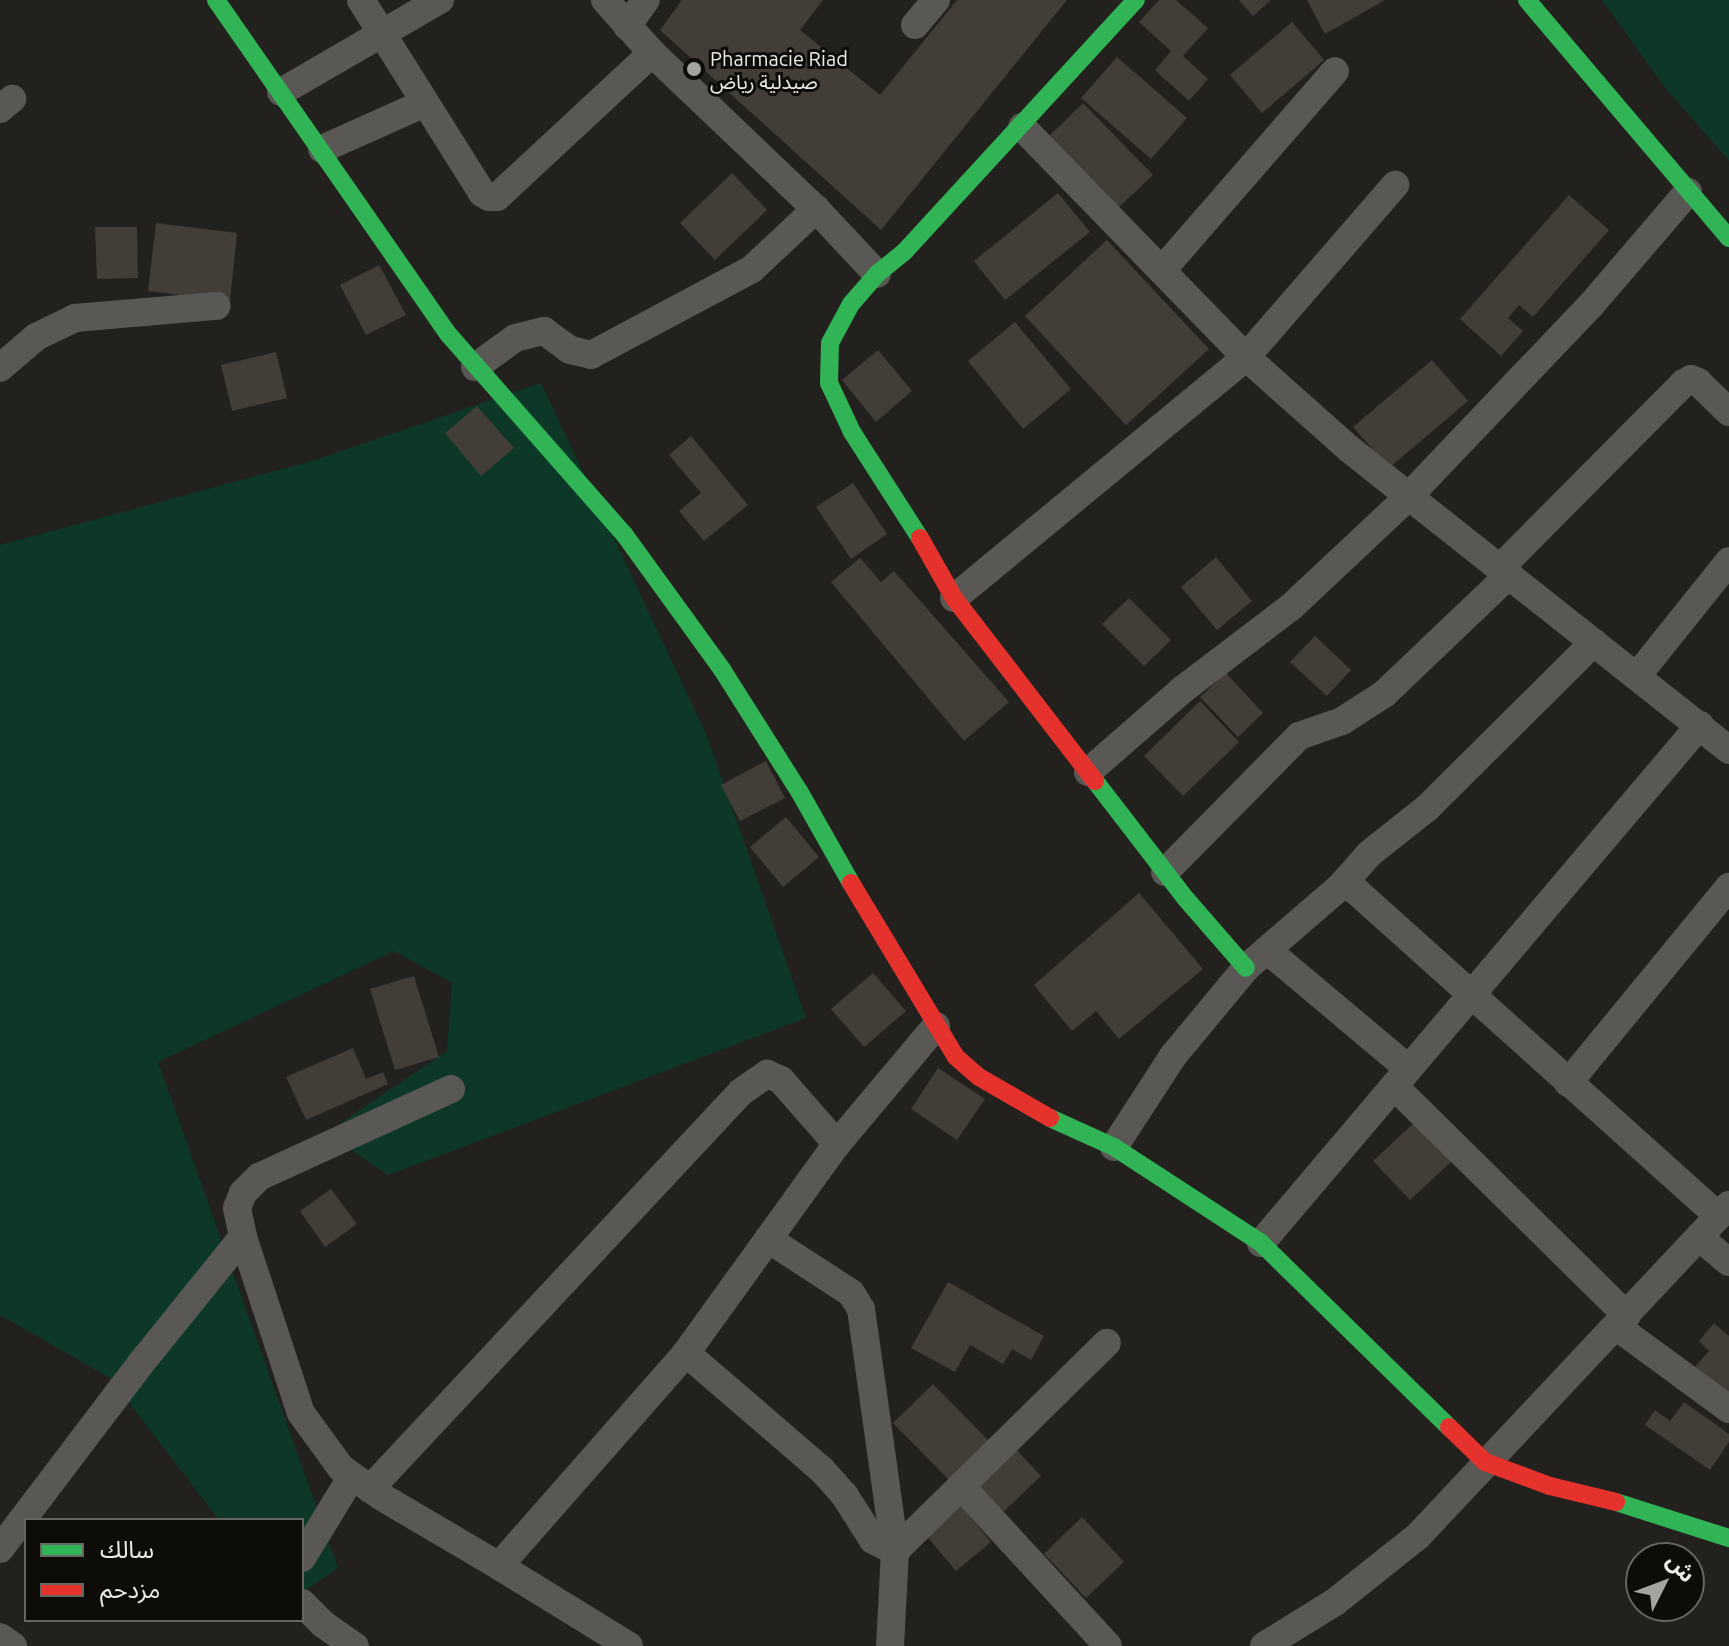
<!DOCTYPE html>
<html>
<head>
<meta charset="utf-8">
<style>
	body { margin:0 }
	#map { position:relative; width:1729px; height:1646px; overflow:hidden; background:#23211e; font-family:Ubuntu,"Noto Sans Arabic",sans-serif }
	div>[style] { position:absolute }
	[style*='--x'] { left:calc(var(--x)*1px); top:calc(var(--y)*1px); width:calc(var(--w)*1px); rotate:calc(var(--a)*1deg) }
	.green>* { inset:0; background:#0d3727 }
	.building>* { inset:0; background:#423d36 }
	.street>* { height:28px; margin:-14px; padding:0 14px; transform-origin:14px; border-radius:14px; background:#5a5855 }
	.fast>* { height:18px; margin:-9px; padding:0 9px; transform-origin:9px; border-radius:9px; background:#30b455 }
	.jam>* { height:18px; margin:-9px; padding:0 9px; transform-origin:9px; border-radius:9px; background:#e5322d }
	.dots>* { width:22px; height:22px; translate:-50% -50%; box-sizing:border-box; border:4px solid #0d0c09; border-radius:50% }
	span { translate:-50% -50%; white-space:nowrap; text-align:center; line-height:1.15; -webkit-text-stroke:6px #0d0c09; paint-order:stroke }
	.poi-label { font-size:20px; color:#eceae5 }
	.left { translate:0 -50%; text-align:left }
	.legend { position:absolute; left:24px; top:1518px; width:280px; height:104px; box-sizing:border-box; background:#0d0c09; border:2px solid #666561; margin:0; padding:10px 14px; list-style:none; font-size:24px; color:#eceae5 }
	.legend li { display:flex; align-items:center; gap:16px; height:40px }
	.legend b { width:40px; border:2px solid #666561 }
	.north { position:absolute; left:1625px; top:1542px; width:80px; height:80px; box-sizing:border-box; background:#0d0c09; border:2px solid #666561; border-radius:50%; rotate:48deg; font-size:22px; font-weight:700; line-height:32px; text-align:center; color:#eceae5 }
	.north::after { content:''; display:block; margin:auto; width:28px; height:36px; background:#a6a49f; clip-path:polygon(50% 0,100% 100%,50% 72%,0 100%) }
</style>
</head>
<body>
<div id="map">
	<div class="green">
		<i style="clip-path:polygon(1602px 0,1729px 0,1729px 161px,1663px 85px)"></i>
		<i style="clip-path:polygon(541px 383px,706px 734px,806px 1018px,388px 1175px,326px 1133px,447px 1051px,452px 983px,394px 951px,158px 1062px,338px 1568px,302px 1593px,302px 1520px,219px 1520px,110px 1378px,0 1315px,0 545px,312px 461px)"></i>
	</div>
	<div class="building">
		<i style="clip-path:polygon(682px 0,823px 0,800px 30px,880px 95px,957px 0,1067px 0,881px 230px,660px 30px)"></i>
		<i style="clip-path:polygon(1159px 0,1176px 0,1208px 28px,1183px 56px,1208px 79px,1189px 101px,1155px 70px,1171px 51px,1139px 22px)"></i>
		<i style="clip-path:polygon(1239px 0,1271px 0,1253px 16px)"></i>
		<i style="clip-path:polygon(1307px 0,1385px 0,1325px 34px)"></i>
		<i style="clip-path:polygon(1292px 22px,1324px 60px,1262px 113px,1230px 75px)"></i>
		<i style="clip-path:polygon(1117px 57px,1187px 118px,1151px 159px,1081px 98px)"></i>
		<i style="clip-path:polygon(1083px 103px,1153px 175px,1118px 208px,1047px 138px)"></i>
		<i style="clip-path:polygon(732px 173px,767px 210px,715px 260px,680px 223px)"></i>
		<i style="clip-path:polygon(1058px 193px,1090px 232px,1005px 300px,974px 261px)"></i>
		<i style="clip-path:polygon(1569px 195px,1609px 230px,1533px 317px,1519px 305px,1508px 318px,1523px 331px,1501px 356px,1460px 319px)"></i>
		<i style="clip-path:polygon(156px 223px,237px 233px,230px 301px,148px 291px)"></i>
		<i style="clip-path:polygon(95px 227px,137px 227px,138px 278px,97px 279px)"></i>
		<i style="clip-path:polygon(1107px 240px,1209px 349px,1126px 425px,1025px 316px)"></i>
		<i style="clip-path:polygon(379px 265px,406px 315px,366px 335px,340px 285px)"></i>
		<i style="clip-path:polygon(1015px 322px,1071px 389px,1023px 429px,968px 361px)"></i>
		<i style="clip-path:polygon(878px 350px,912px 391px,876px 422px,842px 380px)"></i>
		<i style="clip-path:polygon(276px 352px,287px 398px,232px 411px,221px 365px)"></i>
		<i style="clip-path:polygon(1432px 360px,1468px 401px,1389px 468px,1353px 427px)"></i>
		<i style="clip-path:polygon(477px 406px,514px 448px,481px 476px,445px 433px)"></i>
		<i style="clip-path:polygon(691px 436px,748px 505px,704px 541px,679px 511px,701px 493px,669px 455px)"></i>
		<i style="clip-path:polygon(853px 483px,887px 534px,851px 559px,816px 507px)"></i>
		<i style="clip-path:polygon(1216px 557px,1252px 601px,1217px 630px,1181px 587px)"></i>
		<i style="clip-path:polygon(860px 558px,881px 582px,894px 571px,1009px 702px,964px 741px,831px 582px)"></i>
		<i style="clip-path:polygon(1129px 598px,1171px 640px,1144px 666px,1102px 624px)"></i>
		<i style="clip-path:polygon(1315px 636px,1351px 670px,1327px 696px,1290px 662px)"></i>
		<i style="clip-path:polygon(1226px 673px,1263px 713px,1238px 737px,1200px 697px)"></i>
		<i style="clip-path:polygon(1200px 701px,1239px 742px,1183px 796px,1144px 756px)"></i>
		<i style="clip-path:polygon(766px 761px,785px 798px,740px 821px,721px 785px)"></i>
		<i style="clip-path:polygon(786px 817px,819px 857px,783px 887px,750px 847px)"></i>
		<i style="clip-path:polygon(1139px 893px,1203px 969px,1119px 1039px,1096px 1011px,1072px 1031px,1034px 985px)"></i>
		<i style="clip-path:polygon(873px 973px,906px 1011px,864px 1047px,831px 1009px)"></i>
		<i style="clip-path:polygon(414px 976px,439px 1057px,395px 1070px,370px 989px)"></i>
		<i style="clip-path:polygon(353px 1048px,366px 1079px,383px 1072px,388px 1084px,306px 1120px,286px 1077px)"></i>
		<i style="clip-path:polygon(938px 1068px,985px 1099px,957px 1140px,911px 1109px)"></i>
		<i style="clip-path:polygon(1416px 1121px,1452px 1161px,1410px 1200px,1373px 1161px)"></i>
		<i style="clip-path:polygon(331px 1189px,357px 1224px,325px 1247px,300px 1211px)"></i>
		<i style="clip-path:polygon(948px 1282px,1044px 1336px,1031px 1360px,1012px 1349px,1003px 1364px,970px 1345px,955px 1372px,911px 1348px)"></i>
		<i style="clip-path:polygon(1714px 1323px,1729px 1336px,1729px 1400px,1693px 1369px,1709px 1351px,1699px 1341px)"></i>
		<i style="clip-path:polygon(933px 1384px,990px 1442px,950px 1481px,893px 1423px)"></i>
		<i style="clip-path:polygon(1684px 1402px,1729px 1434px,1729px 1442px,1710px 1470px,1645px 1425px,1655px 1410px,1670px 1421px)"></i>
		<i style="clip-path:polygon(1012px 1445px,1041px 1476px,998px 1517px,969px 1486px)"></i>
		<i style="clip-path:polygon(959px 1503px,991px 1542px,956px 1571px,924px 1533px)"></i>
		<i style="clip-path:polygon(1082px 1517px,1124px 1562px,1086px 1598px,1044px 1554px)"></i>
	</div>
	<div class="street">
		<i style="--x:361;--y:0;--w:228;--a:57.9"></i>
		<i style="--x:482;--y:193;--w:8;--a:30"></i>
		<i style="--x:489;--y:197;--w:8;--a:0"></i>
		<i style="--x:497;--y:197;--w:212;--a:-42.9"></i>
		<i style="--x:605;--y:0;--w:71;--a:48.4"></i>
		<i style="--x:652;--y:53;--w:226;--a:43.6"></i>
		<i style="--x:816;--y:209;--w:89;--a:46.8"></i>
		<i style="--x:915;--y:25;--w:33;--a:-50"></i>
		<i style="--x:627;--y:26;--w:32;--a:-54"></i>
		<i style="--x:281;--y:92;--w:184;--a:-30.1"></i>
		<i style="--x:0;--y:109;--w:16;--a:-40"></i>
		<i style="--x:1022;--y:127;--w:321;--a:45.8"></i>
		<i style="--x:1246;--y:357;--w:137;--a:41.7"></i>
		<i style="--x:1348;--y:448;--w:486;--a:38.4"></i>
		<i style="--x:322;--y:149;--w:113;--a:-24.1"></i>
		<i style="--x:1163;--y:269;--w:262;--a:-49"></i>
		<i style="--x:475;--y:367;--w:49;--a:-35.9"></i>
		<i style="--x:515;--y:338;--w:30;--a:-14"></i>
		<i style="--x:544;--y:331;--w:32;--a:36"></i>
		<i style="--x:570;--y:350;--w:22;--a:13"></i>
		<i style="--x:591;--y:355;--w:183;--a:-28.1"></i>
		<i style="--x:752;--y:269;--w:88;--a:-43.2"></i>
		<i style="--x:0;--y:368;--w:48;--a:-40.7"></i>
		<i style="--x:36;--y:337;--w:43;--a:-26"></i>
		<i style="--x:75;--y:318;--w:142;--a:-4.9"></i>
		<i style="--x:1500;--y:568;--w:261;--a:-45.2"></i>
		<i style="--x:1684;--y:383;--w:8;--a:-30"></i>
		<i style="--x:1691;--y:379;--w:8;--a:23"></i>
		<i style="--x:1698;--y:382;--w:43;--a:44.1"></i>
		<i style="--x:954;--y:598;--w:379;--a:-39.5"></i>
		<i style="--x:1246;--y:357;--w:228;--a:-49.1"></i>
		<i style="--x:1637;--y:676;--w:147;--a:-51.3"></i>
		<i style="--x:1088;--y:772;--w:125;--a:-41.1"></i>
		<i style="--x:1182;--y:690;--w:137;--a:-37.3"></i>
		<i style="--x:1291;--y:607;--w:162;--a:-43.2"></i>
		<i style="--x:1409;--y:496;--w:264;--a:-46.4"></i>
		<i style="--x:1591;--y:305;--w:149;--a:-49.4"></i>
		<i style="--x:1165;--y:872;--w:191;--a:-45.4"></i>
		<i style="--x:1299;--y:736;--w:46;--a:-19.2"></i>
		<i style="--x:1342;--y:721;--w:50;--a:-32.7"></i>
		<i style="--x:1384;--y:694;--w:173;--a:-43.6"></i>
		<i style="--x:1342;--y:885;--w:14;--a:21"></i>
		<i style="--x:1355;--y:890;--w:488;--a:41.9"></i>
		<i style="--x:1267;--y:950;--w:185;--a:40"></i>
		<i style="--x:1568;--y:1083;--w:254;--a:-50.6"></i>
		<i style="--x:1394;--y:1086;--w:327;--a:44.6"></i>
		<i style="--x:451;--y:1089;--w:211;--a:155.4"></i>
		<i style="--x:259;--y:1177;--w:23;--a:135"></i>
		<i style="--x:243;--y:1193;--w:16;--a:112"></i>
		<i style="--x:237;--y:1208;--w:30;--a:78"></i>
		<i style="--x:243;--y:1237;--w:185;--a:71.8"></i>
		<i style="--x:301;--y:1413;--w:68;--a:54"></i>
		<i style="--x:341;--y:1468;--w:50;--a:35.3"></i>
		<i style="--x:382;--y:1497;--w:136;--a:30.5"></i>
		<i style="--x:1114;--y:1147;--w:108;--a:-57"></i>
		<i style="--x:1173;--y:1056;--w:114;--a:-50.3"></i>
		<i style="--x:1246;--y:968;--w:127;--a:-40.8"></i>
		<i style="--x:1342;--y:885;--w:41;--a:-48.9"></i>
		<i style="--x:1369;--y:854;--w:74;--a:-38.4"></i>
		<i style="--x:1427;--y:808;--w:235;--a:-44.8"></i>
		<i style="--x:1699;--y:1237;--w:39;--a:40"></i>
		<i style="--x:768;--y:1239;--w:99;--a:33"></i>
		<i style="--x:851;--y:1293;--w:19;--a:58"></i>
		<i style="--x:861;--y:1309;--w:244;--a:82"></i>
		<i style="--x:895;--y:1551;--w:95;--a:93"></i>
		<i style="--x:1261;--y:1243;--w:679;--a:-49.72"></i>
		<i style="--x:1617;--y:1327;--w:139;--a:36.2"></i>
		<i style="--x:686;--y:1353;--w:178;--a:40.7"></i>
		<i style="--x:821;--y:1469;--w:36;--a:48"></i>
		<i style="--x:845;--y:1496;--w:52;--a:57.5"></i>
		<i style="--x:873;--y:1540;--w:25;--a:27"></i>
		<i style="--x:895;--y:1551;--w:297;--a:-44.5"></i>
		<i style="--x:961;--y:1486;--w:217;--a:47.4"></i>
		<i style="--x:370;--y:1489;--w:543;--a:-46.94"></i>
		<i style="--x:741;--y:1092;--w:32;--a:-35"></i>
		<i style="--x:767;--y:1074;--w:15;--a:23"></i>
		<i style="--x:781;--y:1080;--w:85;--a:48.8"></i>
		<i style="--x:0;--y:1549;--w:241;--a:-52.8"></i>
		<i style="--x:146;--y:1357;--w:154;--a:-51.1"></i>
		<i style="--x:302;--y:1558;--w:96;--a:-58.6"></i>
		<i style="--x:302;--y:1603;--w:30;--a:45"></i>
		<i style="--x:323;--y:1624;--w:39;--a:35"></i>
		<i style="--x:0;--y:1637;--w:16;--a:35"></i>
		<i style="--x:629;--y:1646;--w:153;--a:-148.4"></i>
		<i style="--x:499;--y:1566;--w:283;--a:-48.7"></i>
		<i style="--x:686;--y:1353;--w:258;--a:-54.2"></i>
		<i style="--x:837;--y:1144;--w:154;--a:-50"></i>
		<i style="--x:1264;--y:1646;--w:84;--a:-31.8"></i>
		<i style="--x:1335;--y:1602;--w:106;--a:-38.5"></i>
		<i style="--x:1418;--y:1536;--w:454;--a:-46.8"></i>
	</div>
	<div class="fast">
		<i style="--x:216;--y:0;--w:408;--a:55.2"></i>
		<i style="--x:449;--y:335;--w:265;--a:48.7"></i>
		<i style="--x:624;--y:534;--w:169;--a:54.1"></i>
		<i style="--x:723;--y:671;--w:142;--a:57.7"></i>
		<i style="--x:799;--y:791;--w:106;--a:60.5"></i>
		<i style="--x:1527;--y:0;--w:312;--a:49.7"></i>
		<i style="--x:920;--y:538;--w:126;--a:-122.7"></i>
		<i style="--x:852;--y:432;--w:54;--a:-115.1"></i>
		<i style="--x:829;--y:383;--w:40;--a:-88.6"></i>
		<i style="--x:830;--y:343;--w:44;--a:-61.7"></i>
		<i style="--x:851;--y:304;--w:40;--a:-49"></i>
		<i style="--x:877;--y:274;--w:36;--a:-39"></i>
		<i style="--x:905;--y:251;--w:341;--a:-47.4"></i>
		<i style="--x:1095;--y:781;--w:149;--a:52.4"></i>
		<i style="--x:1186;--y:899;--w:91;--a:49"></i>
		<i style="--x:1050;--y:1118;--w:70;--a:24.4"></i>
		<i style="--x:1114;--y:1147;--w:176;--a:33.1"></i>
		<i style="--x:1261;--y:1243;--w:263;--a:44.4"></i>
		<i style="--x:1616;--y:1502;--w:119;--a:17.7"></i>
	</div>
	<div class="jam">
		<i style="--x:920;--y:538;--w:69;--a:60.5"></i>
		<i style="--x:954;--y:598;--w:231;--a:52.4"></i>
		<i style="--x:851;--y:883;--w:203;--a:58.9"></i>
		<i style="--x:956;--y:1057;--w:30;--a:41"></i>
		<i style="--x:979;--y:1077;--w:82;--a:30"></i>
		<i style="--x:1449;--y:1427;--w:50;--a:44.2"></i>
		<i style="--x:1485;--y:1462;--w:69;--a:20.3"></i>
		<i style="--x:1550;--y:1486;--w:68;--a:13.6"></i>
	</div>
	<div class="dots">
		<i style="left:694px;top:69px;background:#a6a49f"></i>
	</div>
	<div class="poi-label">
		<span class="left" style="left:710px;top:70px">Pharmacie Riad<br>صيدلية رياض</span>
	</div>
	<ul class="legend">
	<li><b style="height:10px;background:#30b455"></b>سالك</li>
	<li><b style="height:10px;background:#e5322d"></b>مزدحم</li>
	</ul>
	<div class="north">ش</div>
</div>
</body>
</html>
